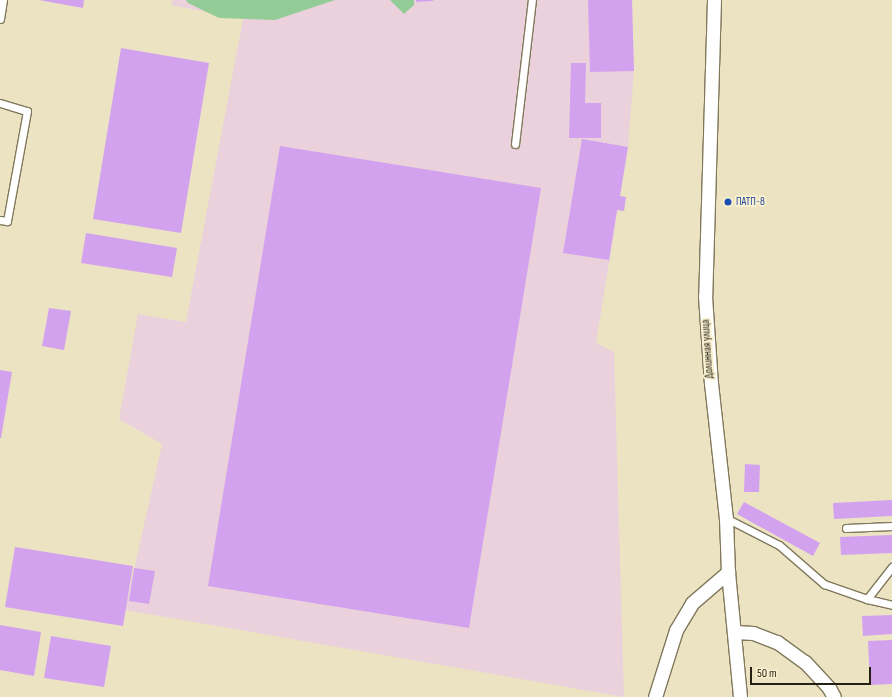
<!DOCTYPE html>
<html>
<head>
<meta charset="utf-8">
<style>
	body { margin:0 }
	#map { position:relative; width:892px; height:697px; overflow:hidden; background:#ece3c3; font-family:"Sofia Sans Condensed",sans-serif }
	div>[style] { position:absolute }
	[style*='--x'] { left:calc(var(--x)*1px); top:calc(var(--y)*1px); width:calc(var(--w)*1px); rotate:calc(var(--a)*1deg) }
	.industrial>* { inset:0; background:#ead1db }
	.green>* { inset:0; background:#93cc97 }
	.building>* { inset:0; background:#d3a2ef }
	.roads { filter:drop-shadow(1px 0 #80785b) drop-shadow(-1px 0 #80785b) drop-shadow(0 1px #80785b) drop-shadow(0 -1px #80785b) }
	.service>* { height:7px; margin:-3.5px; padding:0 3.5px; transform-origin:3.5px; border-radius:3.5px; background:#fff }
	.minor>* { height:13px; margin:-6.5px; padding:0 6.5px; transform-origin:6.5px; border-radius:6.5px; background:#fff }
	.dots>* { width:11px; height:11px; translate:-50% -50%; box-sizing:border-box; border:2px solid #f9f0d0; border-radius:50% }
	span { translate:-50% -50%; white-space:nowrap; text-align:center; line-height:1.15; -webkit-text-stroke:4px #f9f0d0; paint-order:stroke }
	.transit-label { font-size:11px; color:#164399 }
	.left { translate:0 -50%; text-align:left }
	.street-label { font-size:11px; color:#231f13 }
	.scale { position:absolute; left:750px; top:667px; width:121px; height:18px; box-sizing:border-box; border:2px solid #231f13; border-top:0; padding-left:5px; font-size:12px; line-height:14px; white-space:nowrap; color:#231f13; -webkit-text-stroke:3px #f9f0d0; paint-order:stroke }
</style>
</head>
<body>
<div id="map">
	<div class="industrial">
		<i style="clip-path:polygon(172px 0,632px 0,634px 71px,628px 147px,596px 343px,614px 352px,624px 697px,125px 610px,162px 444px,119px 419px,138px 314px,186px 322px,243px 19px,171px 5px)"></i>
	</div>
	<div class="green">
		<i style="clip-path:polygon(186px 0,335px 0,275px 20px,219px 18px,188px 3px)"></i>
		<i style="clip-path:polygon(390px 0,414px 0,414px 5px,404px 14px)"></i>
	</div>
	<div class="building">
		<i style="clip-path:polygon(39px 0,84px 0,83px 8px)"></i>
		<i style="clip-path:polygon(416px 0,433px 0,433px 1px,416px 2px)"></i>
		<i style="clip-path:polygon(588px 0,632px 0,634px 71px,590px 72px)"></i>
		<i style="clip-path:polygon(121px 48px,209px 63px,181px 233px,93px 219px)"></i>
		<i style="clip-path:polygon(571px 63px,586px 63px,585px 103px,601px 103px,601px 138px,569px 138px)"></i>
		<i style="clip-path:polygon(582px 139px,628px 147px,620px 196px,626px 197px,624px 211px,617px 210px,609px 260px,563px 253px)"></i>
		<i style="clip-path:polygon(280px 146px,541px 188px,469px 628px,208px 586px)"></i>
		<i style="clip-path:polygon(86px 233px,177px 248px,172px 277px,81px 263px)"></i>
		<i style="clip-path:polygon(49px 308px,71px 311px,64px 350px,42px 346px)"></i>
		<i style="clip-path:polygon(0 370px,12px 372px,1px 438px,0 438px)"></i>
		<i style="clip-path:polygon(745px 464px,760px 465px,759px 492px,744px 492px)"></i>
		<i style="clip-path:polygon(892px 500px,892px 516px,834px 519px,833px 503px)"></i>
		<i style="clip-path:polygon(744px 502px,820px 543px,813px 556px,737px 514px)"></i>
		<i style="clip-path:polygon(892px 535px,892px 553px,841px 555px,840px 537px)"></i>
		<i style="clip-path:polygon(15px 547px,133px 566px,123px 626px,5px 607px)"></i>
		<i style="clip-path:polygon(134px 568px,155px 571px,149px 604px,129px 601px)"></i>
		<i style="clip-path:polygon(892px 615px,892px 634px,863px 636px,862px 616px)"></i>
		<i style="clip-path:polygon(0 625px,41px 632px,34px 676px,0 670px)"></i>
		<i style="clip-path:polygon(51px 636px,111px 646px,104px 687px,44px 678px)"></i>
		<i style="clip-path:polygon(892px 640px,892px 684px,870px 685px,868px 641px)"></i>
	</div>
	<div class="roads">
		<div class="service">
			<i style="--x:0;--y:19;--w:19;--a:-81"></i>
			<i style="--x:0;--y:103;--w:28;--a:17"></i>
			<i style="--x:27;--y:111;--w:112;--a:100.3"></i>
			<i style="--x:7;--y:221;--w:7;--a:-172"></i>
			<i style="--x:515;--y:144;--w:145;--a:-83.3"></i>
			<i style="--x:726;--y:518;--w:59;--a:27"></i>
			<i style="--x:779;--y:545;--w:60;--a:40.9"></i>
			<i style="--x:824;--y:584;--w:46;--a:19.2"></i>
			<i style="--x:867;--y:599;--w:26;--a:13"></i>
			<i style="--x:846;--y:528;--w:46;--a:-2.5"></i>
			<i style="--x:867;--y:599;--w:41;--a:-52"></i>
		</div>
		<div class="minor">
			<i style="--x:714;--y:0;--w:296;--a:91.7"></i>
			<i style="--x:705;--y:296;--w:87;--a:86.1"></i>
			<i style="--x:711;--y:383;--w:136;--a:83.7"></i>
			<i style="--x:726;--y:518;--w:54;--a:87.9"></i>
			<i style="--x:728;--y:572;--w:126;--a:84.5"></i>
			<i style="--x:735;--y:632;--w:18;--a:3"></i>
			<i style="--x:753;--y:633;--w:26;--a:21"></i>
			<i style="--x:777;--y:642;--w:34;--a:36"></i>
			<i style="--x:805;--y:662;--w:35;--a:47"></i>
			<i style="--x:829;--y:688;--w:10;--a:61"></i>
			<i style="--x:655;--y:697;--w:70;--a:-72.6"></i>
			<i style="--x:676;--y:630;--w:31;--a:-59"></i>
			<i style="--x:692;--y:603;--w:48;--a:-40.7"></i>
		</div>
	</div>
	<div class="dots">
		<i style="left:728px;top:202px;background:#1a4fb4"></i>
	</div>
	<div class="transit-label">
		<span class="left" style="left:736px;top:202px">ПАТП-8</span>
	</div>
	<div class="street-label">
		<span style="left:708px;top:349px;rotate:-94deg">Долинная улица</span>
	</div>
	<div class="scale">50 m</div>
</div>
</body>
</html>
